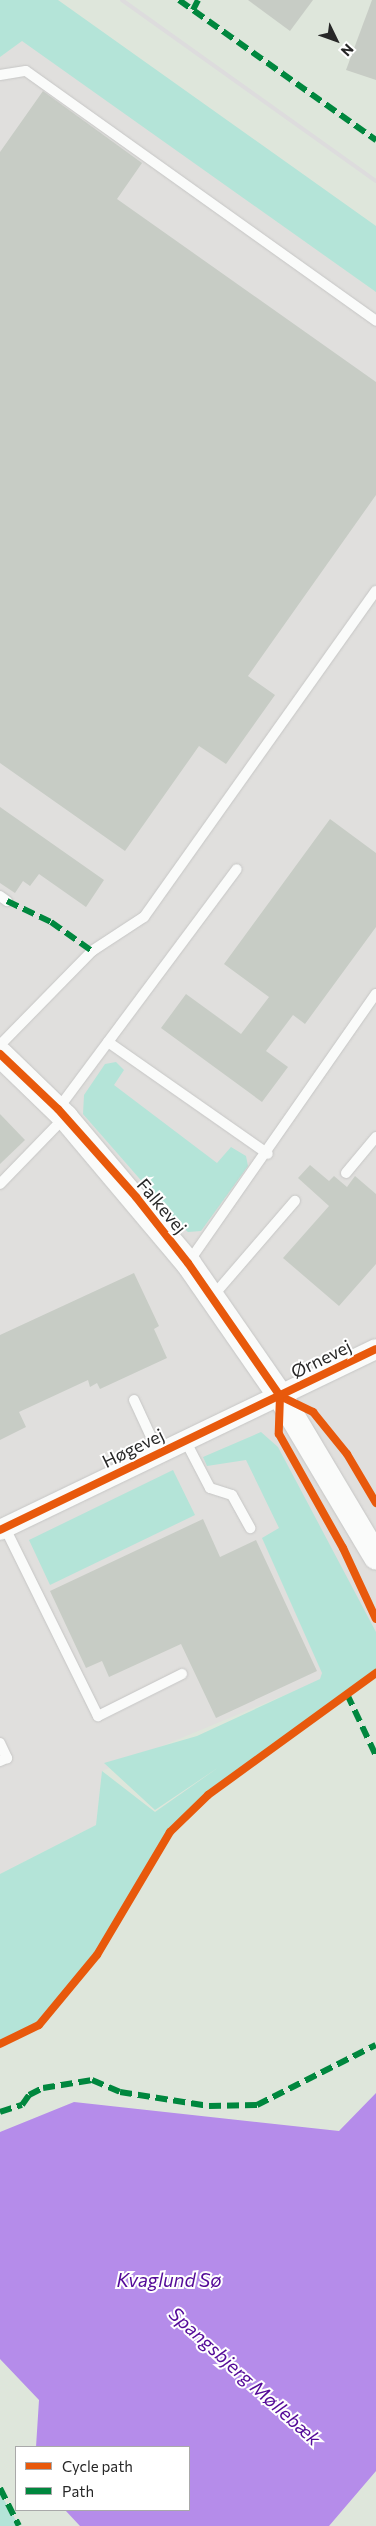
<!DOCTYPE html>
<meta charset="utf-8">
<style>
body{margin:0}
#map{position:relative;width:376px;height:2526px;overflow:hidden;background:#dee6db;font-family:Commissioner,sans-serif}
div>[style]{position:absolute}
.industrial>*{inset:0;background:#e0dfdd}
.green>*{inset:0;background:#b4e4d8}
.water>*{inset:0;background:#b58cea}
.building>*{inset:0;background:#c7ccc5}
.roads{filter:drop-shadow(0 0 1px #c6c6c5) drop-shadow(0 0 1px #c6c6c5)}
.service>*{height:10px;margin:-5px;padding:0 5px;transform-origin:5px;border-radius:5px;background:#fafbfa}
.minor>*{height:20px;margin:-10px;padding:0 10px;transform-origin:10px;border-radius:10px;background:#fafbfa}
.tertiary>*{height:25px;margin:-12.5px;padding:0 12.5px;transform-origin:12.5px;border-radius:12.5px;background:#fafbfa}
.rail>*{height:4px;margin:-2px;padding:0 2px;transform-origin:2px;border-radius:2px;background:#dddcdd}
.quiet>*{height:6px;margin-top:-3px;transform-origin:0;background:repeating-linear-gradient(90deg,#00873e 0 12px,transparent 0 18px)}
.cycleway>*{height:8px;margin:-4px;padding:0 4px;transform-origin:4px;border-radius:4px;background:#e8590c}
span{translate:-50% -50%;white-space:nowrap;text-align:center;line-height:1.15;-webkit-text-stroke:4px #fff;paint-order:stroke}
.street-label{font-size:18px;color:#272727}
.water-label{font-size:19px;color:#540a98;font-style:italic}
.legend{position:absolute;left:15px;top:2446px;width:175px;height:65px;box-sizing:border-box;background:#fff;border:1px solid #a9a9a9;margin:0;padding:6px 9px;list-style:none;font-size:15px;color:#272727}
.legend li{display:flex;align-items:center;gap:10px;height:25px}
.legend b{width:25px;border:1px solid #a9a9a9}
.north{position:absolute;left:311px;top:15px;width:50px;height:50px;-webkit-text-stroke:4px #fff;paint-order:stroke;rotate:132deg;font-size:14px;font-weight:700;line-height:20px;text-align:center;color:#272727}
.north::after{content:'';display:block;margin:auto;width:18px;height:22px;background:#272727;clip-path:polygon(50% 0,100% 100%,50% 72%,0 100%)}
</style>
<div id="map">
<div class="industrial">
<div style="clip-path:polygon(22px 40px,376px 292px,376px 1657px,102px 1771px,96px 1825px,0 1874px,0 57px)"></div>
</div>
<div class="green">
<div style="clip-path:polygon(0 0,58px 0,376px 226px,376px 292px,22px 41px,0 57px)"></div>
<div style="clip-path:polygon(116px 1062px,124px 1070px,114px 1085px,217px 1163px,231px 1147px,246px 1156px,248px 1166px,201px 1231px,188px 1232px,180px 1225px,83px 1114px,84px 1095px,105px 1064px)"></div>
<div style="clip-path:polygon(261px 1432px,278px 1447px,376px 1632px,376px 1672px,205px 1794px,170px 1832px,97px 1955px,39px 2025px,0 2044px,0 1874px,96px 1825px,102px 1771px,155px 1812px,219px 1767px,155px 1810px,104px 1763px,197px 1736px,320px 1679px,322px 1673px,262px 1538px,279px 1528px,246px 1460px,207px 1466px,203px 1457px)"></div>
<div style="clip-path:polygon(173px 1470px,195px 1515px,50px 1585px,29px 1540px)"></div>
<div style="clip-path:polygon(0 2488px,3px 2498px,19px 2526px,0 2526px)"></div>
</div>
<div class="water">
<div style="clip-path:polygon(376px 2093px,376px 2471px,329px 2526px,80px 2526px,65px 2510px,189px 2510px,189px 2447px,36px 2447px,39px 2400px,0 2359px,0 2132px,74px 2102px,339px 2131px)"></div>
</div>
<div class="building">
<div style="clip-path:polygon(248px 0,313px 0,290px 31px)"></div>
<div style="clip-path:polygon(372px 0,376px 0,376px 80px,346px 70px)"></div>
<div style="clip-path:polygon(43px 91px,142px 163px,117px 199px,376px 382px,376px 495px,248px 676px,275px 695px,226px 764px,199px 746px,125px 851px,0 763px,0 152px)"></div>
<div style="clip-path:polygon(0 807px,104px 880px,86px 907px,39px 874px,30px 886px,23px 881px,15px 893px,0 883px)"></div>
<div style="clip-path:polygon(330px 819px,376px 853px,376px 927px,305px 1024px,293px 1015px,266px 1051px,288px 1067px,262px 1102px,161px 1028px,186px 994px,241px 1034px,269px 997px,224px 964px)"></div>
<div style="clip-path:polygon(0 1114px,25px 1140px,0 1164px)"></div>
<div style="clip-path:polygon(310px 1165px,329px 1181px,334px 1176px,347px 1187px,355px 1176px,376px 1194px,376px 1264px,339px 1306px,283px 1258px,329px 1206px,298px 1178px)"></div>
<div style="clip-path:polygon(134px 1273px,159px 1326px,154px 1329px,167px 1358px,100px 1389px,97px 1383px,90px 1387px,88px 1380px,19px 1412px,26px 1427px,0 1440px,0 1335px)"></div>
<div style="clip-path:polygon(203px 1519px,220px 1557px,256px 1540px,317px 1671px,216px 1718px,181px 1644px,109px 1677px,102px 1661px,86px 1668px,50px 1591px)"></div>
</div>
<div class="roads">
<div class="service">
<div style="left:0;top:75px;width:26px;rotate:-9deg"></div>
<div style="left:26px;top:71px;width:430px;rotate:35.5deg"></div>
<div style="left:0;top:896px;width:9px;rotate:36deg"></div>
<div style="left:108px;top:1042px;width:195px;rotate:35deg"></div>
<div style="left:0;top:1045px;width:132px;rotate:-45.6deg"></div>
<div style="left:92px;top:951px;width:62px;rotate:-33.2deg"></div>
<div style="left:144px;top:917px;width:400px;rotate:-54.6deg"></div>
<div style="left:58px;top:1109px;width:299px;rotate:-53.3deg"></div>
<div style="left:346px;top:1173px;width:47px;rotate:-50.2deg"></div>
<div style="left:0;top:1184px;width:93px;rotate:-45.9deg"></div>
<div style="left:188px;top:1263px;width:328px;rotate:-55.1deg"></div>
<div style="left:212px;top:1297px;width:127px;rotate:-49.2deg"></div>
<div style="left:134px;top:1400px;width:57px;rotate:65.2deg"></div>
<div style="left:185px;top:1440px;width:54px;rotate:62.5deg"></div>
<div style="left:210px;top:1488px;width:23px;rotate:18deg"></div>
<div style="left:232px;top:1495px;width:38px;rotate:61deg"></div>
<div style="left:5px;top:1528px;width:210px;rotate:63.7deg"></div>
<div style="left:98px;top:1716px;width:94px;rotate:-26.6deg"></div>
<div style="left:0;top:1743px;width:17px;rotate:65deg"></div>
<div style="left:7px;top:1758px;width:8px;rotate:157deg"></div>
</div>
<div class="minor">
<div style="left:0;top:1530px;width:417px;rotate:-25.7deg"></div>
</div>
<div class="tertiary">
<div style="left:0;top:1054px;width:91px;rotate:44.1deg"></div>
<div style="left:65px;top:1117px;width:191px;rotate:49.9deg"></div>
<div style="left:188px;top:1263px;width:162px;rotate:55.3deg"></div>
<div style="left:280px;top:1396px;width:187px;rotate:59.2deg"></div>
</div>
</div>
<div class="rail">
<div style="left:122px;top:0;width:312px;rotate:35.5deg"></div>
</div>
<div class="quiet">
<div style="left:179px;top:0;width:242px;rotate:35.4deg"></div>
<div style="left:193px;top:10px;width:11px;rotate:-63deg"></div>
<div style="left:7px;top:901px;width:49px;rotate:25.5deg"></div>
<div style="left:51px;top:922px;width:50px;rotate:35.3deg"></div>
<div style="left:347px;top:1694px;width:68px;rotate:64.9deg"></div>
<div style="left:0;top:2112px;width:23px;rotate:-18deg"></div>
<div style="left:22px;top:2105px;width:12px;rotate:-55deg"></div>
<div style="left:29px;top:2095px;width:16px;rotate:-27deg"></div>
<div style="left:43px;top:2088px;width:50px;rotate:-9.3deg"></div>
<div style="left:92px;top:2080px;width:30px;rotate:23deg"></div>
<div style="left:120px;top:2092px;width:90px;rotate:8.9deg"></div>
<div style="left:209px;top:2106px;width:48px;rotate:-1.2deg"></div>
<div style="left:257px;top:2105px;width:133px;rotate:-26.8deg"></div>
<div style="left:0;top:2488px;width:42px;rotate:63.4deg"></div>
</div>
<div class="cycleway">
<div style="left:0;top:1054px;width:80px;rotate:43.5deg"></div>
<div style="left:58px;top:1109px;width:118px;rotate:48.4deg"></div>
<div style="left:136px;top:1197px;width:84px;rotate:51.8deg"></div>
<div style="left:188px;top:1263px;width:162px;rotate:55.3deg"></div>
<div style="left:280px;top:1396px;width:37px;rotate:26deg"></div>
<div style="left:313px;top:1412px;width:54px;rotate:51deg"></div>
<div style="left:347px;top:1454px;width:57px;rotate:59.4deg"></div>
<div style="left:280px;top:1396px;width:38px;rotate:92deg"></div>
<div style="left:279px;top:1434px;width:131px;rotate:60.7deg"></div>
<div style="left:343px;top:1548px;width:78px;rotate:65.1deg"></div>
<div style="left:0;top:1530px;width:417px;rotate:-25.7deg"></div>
<div style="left:0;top:2044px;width:43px;rotate:-26deg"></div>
<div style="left:39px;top:2025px;width:91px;rotate:-50.4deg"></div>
<div style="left:97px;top:1955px;width:143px;rotate:-59.3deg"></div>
<div style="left:170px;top:1832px;width:53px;rotate:-44.2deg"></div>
<div style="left:208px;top:1795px;width:208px;rotate:-36deg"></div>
</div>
<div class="street-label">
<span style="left:162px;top:1206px;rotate:50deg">Falkevej</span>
<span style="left:321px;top:1359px;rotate:-26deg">Ørnevej</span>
<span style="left:133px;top:1448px;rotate:-26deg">Høgevej</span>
</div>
<div class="water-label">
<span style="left:169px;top:2280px">Kvaglund Sø</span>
<span style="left:245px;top:2376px;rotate:42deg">Spangsbjerg Møllebæk</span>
</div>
<ul class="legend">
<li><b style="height:6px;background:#e8590c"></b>Cycle path</li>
<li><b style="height:6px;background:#00873e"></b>Path</li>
</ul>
<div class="north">N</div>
</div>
